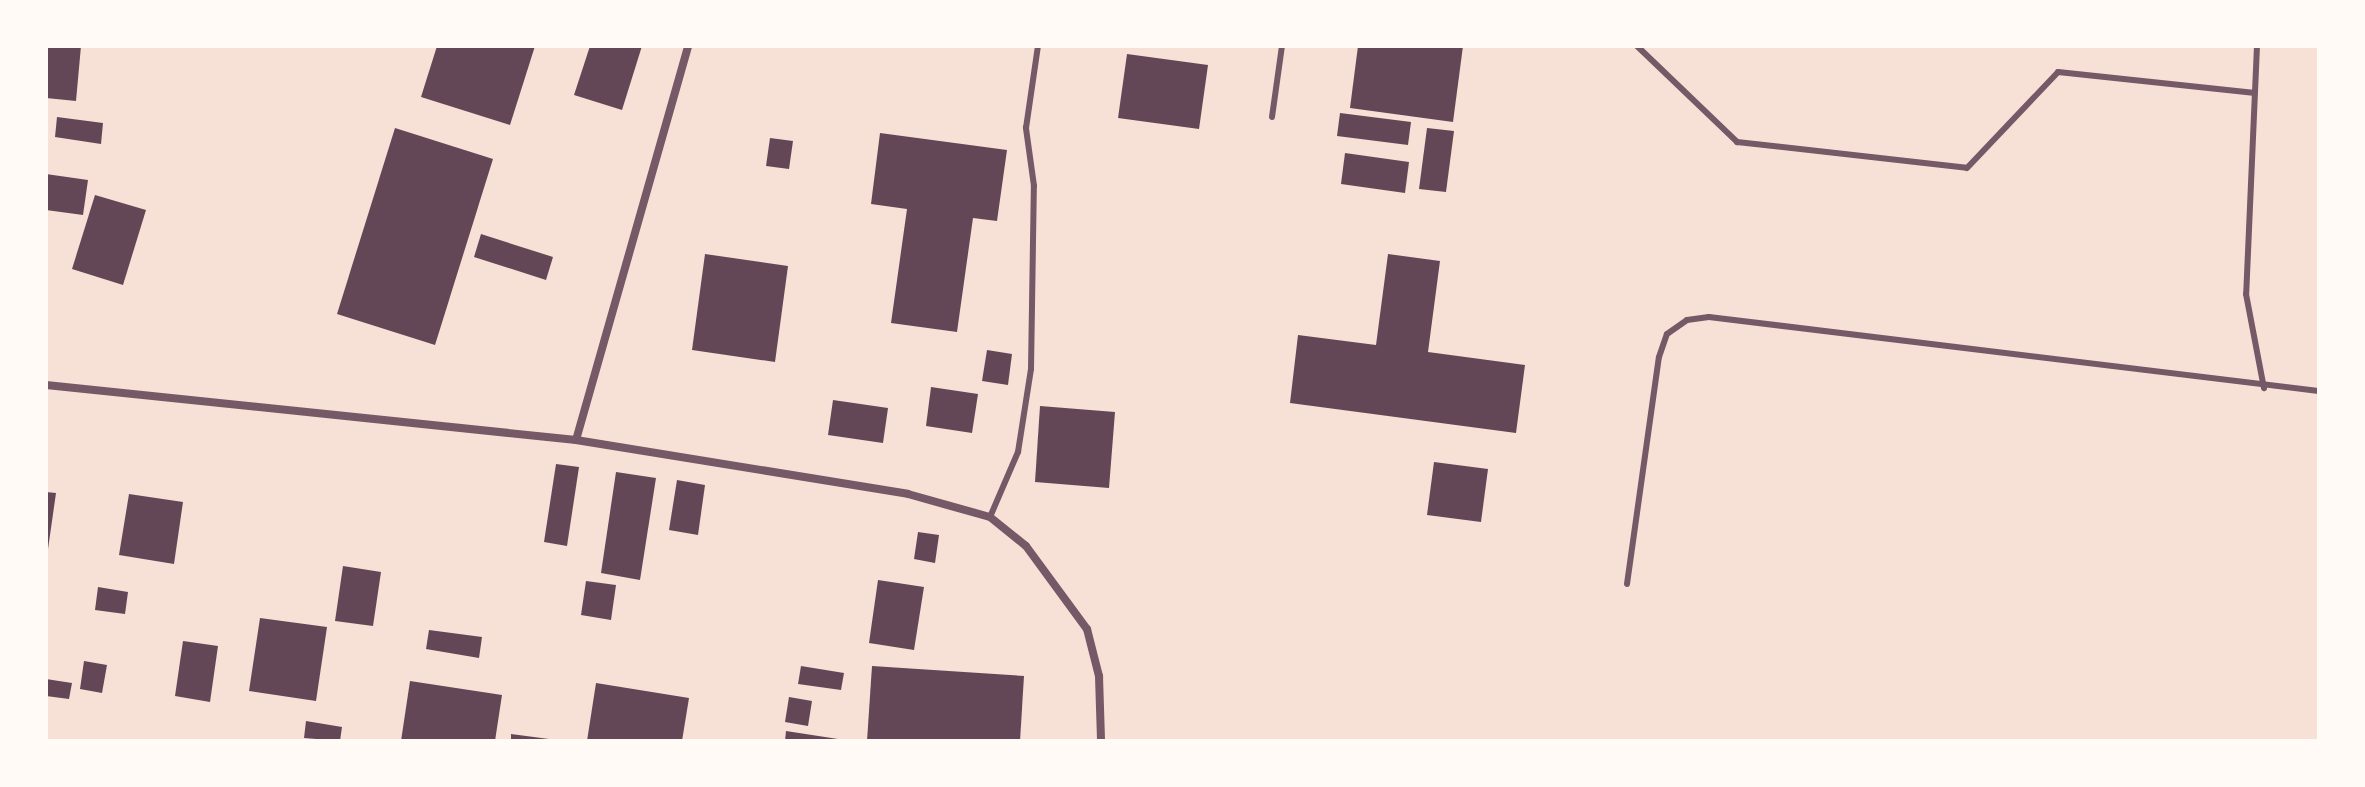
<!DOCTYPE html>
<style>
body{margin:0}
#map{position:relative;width:2365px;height:787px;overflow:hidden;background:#f7e1d7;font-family:Barlow,sans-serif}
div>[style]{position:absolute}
.building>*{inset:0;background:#644757}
.service>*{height:6px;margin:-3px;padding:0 3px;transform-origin:3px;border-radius:3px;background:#755966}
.minor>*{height:8px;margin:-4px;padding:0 4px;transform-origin:4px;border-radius:4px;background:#755966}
span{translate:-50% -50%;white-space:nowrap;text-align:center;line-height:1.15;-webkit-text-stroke:7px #fffaf5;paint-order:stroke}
.frame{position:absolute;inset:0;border:48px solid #fffaf5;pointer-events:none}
</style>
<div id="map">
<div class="building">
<div style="clip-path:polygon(46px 46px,81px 46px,76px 101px,46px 98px)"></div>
<div style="clip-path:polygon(437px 46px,535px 46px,510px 125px,421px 97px)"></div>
<div style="clip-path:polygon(590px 46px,642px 46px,622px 110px,574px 95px)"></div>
<div style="clip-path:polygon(1358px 46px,1463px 46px,1453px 122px,1350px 108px)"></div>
<div style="clip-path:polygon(1127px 54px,1208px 65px,1199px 129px,1118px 118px)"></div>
<div style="clip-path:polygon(1340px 113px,1411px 122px,1408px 145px,1337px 136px)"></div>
<div style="clip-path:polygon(57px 117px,103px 123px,101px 144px,55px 137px)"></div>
<div style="clip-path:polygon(395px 128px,493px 159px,435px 345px,337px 314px)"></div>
<div style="clip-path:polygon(1427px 128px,1454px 131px,1446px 192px,1419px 189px)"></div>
<div style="clip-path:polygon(880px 133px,1007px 150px,997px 221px,973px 218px,957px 332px,891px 323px,907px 209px,871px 204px)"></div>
<div style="clip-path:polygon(770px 138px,793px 141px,789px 169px,766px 166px)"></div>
<div style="clip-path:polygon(1345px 153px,1409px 162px,1405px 193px,1341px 184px)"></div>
<div style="clip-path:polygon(46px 174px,88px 180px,83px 215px,46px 210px)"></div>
<div style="clip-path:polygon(95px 195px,146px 210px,123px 285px,72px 269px)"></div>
<div style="clip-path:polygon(481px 234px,553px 257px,546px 280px,474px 257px)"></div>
<div style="clip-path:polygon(705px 254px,788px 266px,775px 362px,692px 350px)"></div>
<div style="clip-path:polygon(1388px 254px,1440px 261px,1428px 352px,1525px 365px,1516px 433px,1290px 403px,1298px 335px,1376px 345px)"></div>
<div style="clip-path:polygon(987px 350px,1012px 354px,1008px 385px,982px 381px)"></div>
<div style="clip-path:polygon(931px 387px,978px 394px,972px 433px,926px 426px)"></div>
<div style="clip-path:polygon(833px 400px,888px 408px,883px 443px,828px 435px)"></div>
<div style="clip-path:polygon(1040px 406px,1115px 412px,1109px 488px,1035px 482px)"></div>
<div style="clip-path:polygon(1434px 462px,1488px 469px,1481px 522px,1427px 515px)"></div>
<div style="clip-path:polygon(556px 464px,579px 467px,567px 546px,544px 542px)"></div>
<div style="clip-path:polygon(616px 472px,656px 478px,640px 580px,601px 573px)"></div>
<div style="clip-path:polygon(677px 480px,705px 485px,698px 535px,669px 530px)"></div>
<div style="clip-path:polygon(46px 492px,56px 493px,48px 549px,46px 549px)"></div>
<div style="clip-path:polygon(129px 494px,183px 502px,174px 564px,119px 555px)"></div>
<div style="clip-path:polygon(918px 532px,939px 535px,935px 563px,914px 559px)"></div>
<div style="clip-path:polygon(343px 566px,381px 572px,373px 626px,335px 621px)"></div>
<div style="clip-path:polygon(878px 580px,924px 587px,914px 650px,869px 643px)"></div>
<div style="clip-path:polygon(586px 581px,616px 585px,611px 620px,581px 615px)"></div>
<div style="clip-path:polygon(98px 587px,128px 592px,125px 614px,95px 610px)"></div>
<div style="clip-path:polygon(260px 618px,327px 627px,316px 701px,249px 691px)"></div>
<div style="clip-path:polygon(429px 630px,482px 637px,479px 658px,426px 649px)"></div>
<div style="clip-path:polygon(183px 641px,218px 646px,210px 702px,175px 696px)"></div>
<div style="clip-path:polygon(84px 661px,107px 665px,102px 693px,80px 689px)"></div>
<div style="clip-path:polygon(801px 666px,844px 673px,841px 690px,798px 684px)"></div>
<div style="clip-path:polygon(872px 666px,1024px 676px,1020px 741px,867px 741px)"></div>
<div style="clip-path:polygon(46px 679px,72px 683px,69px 699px,46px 696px)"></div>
<div style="clip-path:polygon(410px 681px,502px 695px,495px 741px,401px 741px)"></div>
<div style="clip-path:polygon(596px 683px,689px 698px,682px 741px,587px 741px)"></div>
<div style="clip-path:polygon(789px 697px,812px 701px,808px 726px,785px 722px)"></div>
<div style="clip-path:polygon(306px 721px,342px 727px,340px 741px,304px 738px)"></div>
<div style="clip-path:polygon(786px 731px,838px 739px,838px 741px,785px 741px)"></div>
<div style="clip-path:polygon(511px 734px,549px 739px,549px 741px,511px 741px)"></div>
</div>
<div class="service">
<div style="left:1637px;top:46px;width:139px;rotate:43.8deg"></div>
<div style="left:1737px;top:142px;width:231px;rotate:6.4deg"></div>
<div style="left:1967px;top:168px;width:132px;rotate:-46.5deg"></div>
<div style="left:2058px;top:72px;width:196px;rotate:6.1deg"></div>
<div style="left:2257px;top:46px;width:248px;rotate:92.5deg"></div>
<div style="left:2246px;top:294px;width:96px;rotate:79.2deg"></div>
<div style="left:1272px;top:117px;width:72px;rotate:-82deg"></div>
<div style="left:990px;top:517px;width:71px;rotate:-66.7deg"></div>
<div style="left:1018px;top:452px;width:84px;rotate:-81.1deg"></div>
<div style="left:1031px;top:369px;width:183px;rotate:-89.1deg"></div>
<div style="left:1034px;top:186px;width:59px;rotate:-97.9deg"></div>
<div style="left:1026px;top:128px;width:83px;rotate:-81.7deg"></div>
<div style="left:1627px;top:584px;width:229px;rotate:-82deg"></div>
<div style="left:1659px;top:357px;width:24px;rotate:-71deg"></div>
<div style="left:1667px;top:334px;width:24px;rotate:-35deg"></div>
<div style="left:1687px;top:320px;width:22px;rotate:-8deg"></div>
<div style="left:1709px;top:317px;width:614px;rotate:6.92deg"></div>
</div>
<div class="minor">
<div style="left:46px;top:385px;width:533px;rotate:5.92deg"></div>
<div style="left:576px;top:440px;width:336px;rotate:9.2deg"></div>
<div style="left:908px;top:494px;width:85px;rotate:15.7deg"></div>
<div style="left:990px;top:517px;width:46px;rotate:38.9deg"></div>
<div style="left:1026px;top:546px;width:103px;rotate:53.7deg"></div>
<div style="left:1087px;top:629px;width:49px;rotate:75.7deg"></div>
<div style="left:1099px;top:676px;width:65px;rotate:88.2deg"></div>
<div style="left:576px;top:440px;width:410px;rotate:-74.1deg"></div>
</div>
<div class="frame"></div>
</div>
